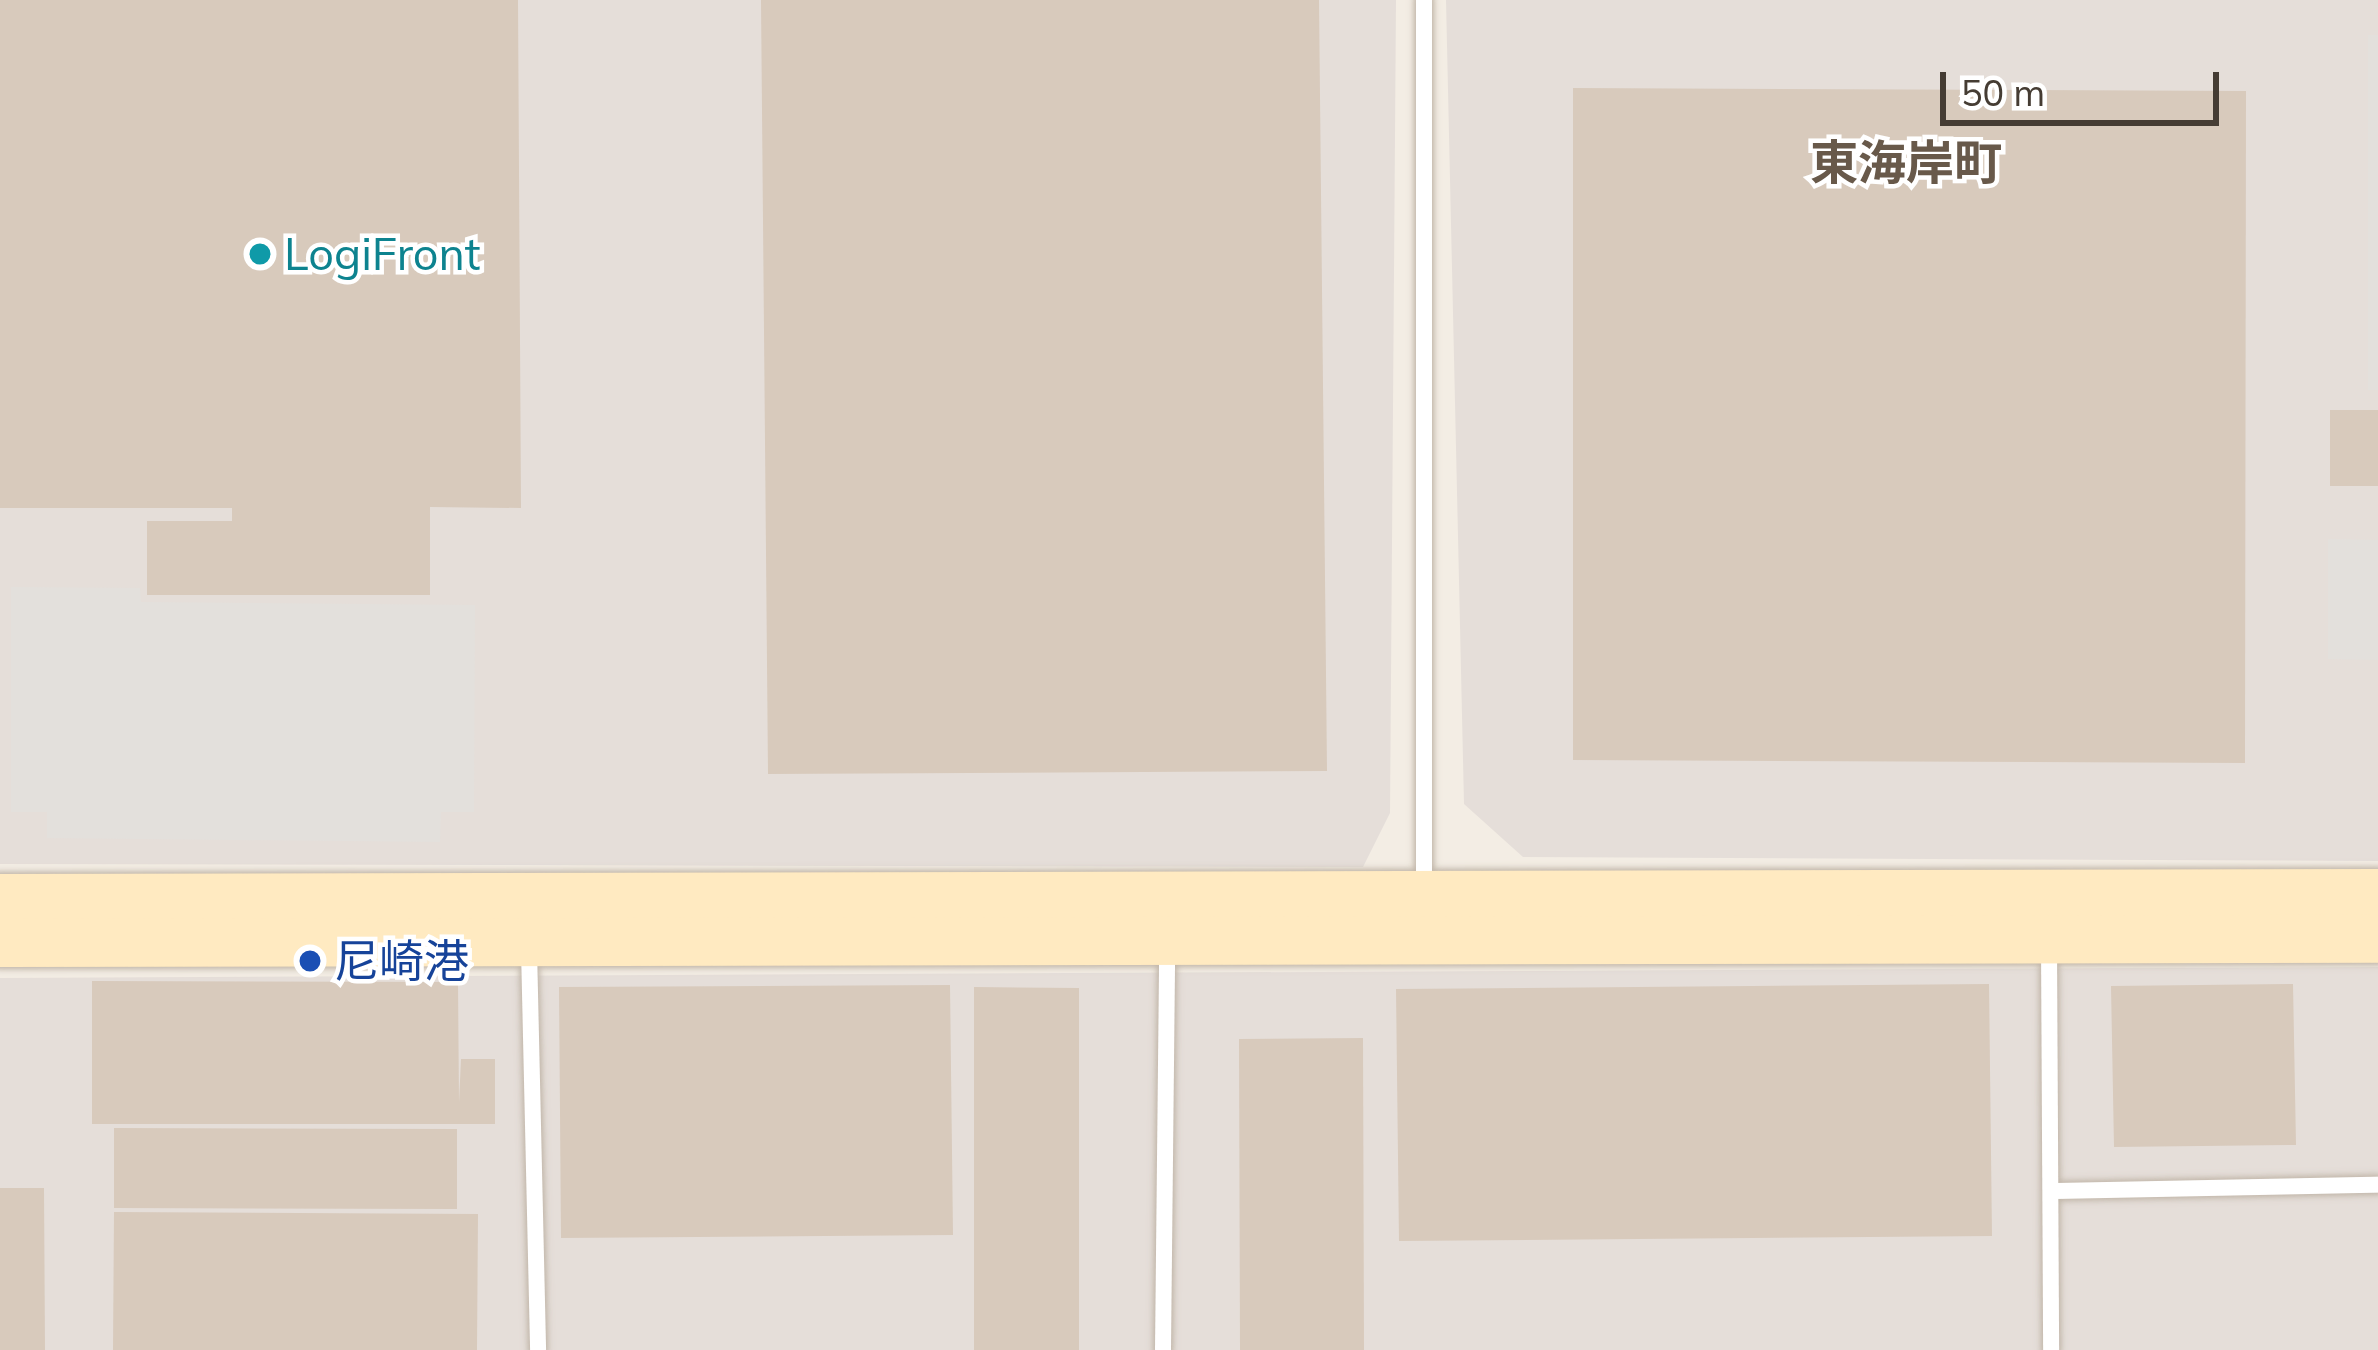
<!DOCTYPE html>
<meta charset="utf-8">
<style>
body{margin:0}
#map{position:relative;width:2378px;height:1350px;overflow:hidden;background:#f3ede4;font-family:Mulish,"Noto Sans JP",sans-serif}
div>[style]{position:absolute}
.industrial>*{inset:0;background:#e5ded9}
.parking>*{inset:0;background:#e3e0dc}
.building>*{inset:0;background:#d8cabc}
.roads{filter:drop-shadow(0 0 3px #c1b6a9) drop-shadow(0 0 3px #c1b6a9)}
.lane>*{height:16px;margin:-8px;padding:0 8px;transform-origin:8px;border-radius:8px;background:#fff}
.secondary>*{height:48px;margin:-24px;padding:0 24px;transform-origin:24px;border-radius:24px;background:#ffeac1}
.dots>*{width:33px;height:33px;translate:-50% -50%;box-sizing:border-box;border:6px solid #fff;border-radius:50%}
span{translate:-50% -50%;white-space:nowrap;text-align:center;line-height:1.15;-webkit-text-stroke:9px #fff;paint-order:stroke}
.culture-label{font-size:45px;color:#0d838f}
.left{translate:0 -50%;text-align:left}
.transit-label{font-size:45px;color:#164399}
.neighbourhood-label{font-size:48px;color:#68594a;font-weight:700}
.scale{position:absolute;left:1940px;top:72px;width:279px;height:54px;box-sizing:border-box;border:6px solid #453c33;border-top:0;padding-left:15px;font-size:36px;line-height:42px;white-space:nowrap;color:#453c33;-webkit-text-stroke:9px #fff;paint-order:stroke}
</style>
<div id="map">
<div class="industrial">
<div style="clip-path:polygon(0 0,1396px 0,1390px 813px,1363px 867px,0 864px)"></div>
<div style="clip-path:polygon(1446px 0,2378px 0,2378px 861px,1523px 857px,1464px 804px)"></div>
<div style="clip-path:polygon(2378px 967px,2378px 1350px,0 1350px,0 978px)"></div>
</div>
<div class="parking">
<div style="clip-path:polygon(2368px 35px,2378px 35px,2378px 390px,2368px 390px)"></div>
<div style="clip-path:polygon(2328px 539px,2378px 540px,2378px 660px,2328px 659px)"></div>
<div style="clip-path:polygon(11px 587px,140px 588px,141px 602px,475px 605px,474px 812px,441px 812px,440px 842px,47px 838px,47px 812px,11px 812px)"></div>
</div>
<div class="building">
<div style="clip-path:polygon(0 0,518px 0,521px 508px,430px 507px,430px 595px,147px 595px,147px 521px,232px 521px,232px 508px,0 508px)"></div>
<div style="clip-path:polygon(761px 0,1319px 0,1327px 771px,768px 774px)"></div>
<div style="clip-path:polygon(1573px 88px,2246px 91px,2245px 763px,1573px 760px)"></div>
<div style="clip-path:polygon(2330px 410px,2378px 410px,2378px 486px,2330px 486px)"></div>
<div style="clip-path:polygon(92px 981px,458px 982px,459px 1103px,461px 1059px,495px 1059px,495px 1124px,92px 1124px)"></div>
<div style="clip-path:polygon(1989px 984px,1992px 1236px,1399px 1241px,1396px 989px)"></div>
<div style="clip-path:polygon(2293px 984px,2296px 1145px,2114px 1147px,2111px 986px)"></div>
<div style="clip-path:polygon(950px 985px,953px 1235px,561px 1238px,559px 987px)"></div>
<div style="clip-path:polygon(974px 987px,1079px 988px,1079px 1350px,974px 1350px)"></div>
<div style="clip-path:polygon(1363px 1038px,1364px 1350px,1240px 1350px,1239px 1039px)"></div>
<div style="clip-path:polygon(114px 1128px,457px 1129px,457px 1209px,114px 1208px)"></div>
<div style="clip-path:polygon(0 1188px,44px 1188px,45px 1350px,0 1350px)"></div>
<div style="clip-path:polygon(114px 1212px,478px 1214px,477px 1350px,113px 1350px)"></div>
</div>
<div class="roads">
<div class="lane">
<div style="left:1424px;top:889px;width:889px;rotate:-90deg"></div>
<div style="left:2049px;top:944px;width:406px;rotate:89.7deg"></div>
<div style="left:529px;top:949px;width:401px;rotate:88.7deg"></div>
<div style="left:2051px;top:1191px;width:327px;rotate:-1.1deg"></div>
<div style="left:1163px;top:1350px;width:408px;rotate:-89.4deg"></div>
</div>
<div class="secondary">
<div style="left:0;top:898px;width:2378px;rotate:-0.12deg"></div>
<div style="left:0;top:943px;width:2378px;rotate:-0.1deg"></div>
</div>
</div>
<div class="dots">
<div style="left:260px;top:254px;background:#0f9aa8"></div>
<div style="left:310px;top:961px;background:#1a4fb4"></div>
</div>
<div class="culture-label">
<span class="left" style="left:284px;top:254px">LogiFront</span>
</div>
<div class="transit-label">
<span class="left" style="left:334px;top:961px">尼崎港</span>
</div>
<div class="neighbourhood-label">
<span style="left:1906px;top:163px">東海岸町</span>
</div>
<div class="scale">50 m</div>
</div>
